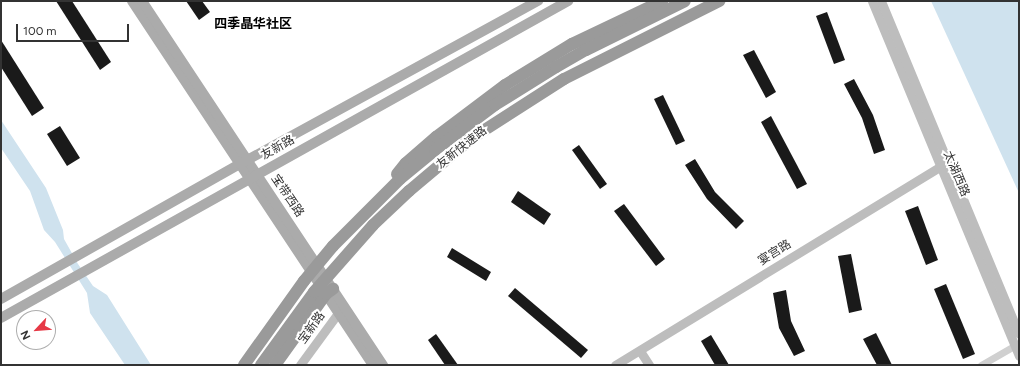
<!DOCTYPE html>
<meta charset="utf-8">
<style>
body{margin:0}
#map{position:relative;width:1020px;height:366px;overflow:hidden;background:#fff;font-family:Figtree,"Noto Sans SC",sans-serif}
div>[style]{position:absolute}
.water>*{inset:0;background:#cfe2ee}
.building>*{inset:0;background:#1a1a1a}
.street>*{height:7px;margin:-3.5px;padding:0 3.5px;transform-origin:3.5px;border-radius:3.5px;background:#d0d0d0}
.secondary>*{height:9px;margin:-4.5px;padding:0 4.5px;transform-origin:4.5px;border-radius:4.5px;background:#bdbdbd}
.primary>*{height:10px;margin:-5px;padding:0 5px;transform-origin:5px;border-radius:5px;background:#ababab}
.highway>*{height:12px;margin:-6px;padding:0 6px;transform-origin:6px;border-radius:6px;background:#9a9a9a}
.highway-bridge>*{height:12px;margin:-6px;padding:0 6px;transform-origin:6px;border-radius:6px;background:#9a9a9a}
span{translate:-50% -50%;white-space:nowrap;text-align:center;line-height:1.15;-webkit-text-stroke:4px #fff;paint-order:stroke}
.street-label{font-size:12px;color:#333}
.neighbourhood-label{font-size:13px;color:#000;font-weight:700}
.frame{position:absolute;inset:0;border:2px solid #333;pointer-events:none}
.north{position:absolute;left:16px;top:310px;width:40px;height:40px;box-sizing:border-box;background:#fff;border:1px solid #adadad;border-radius:50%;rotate:244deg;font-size:11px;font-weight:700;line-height:16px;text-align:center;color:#333}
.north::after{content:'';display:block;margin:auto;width:14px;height:18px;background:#e63946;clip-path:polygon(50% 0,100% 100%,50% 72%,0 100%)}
.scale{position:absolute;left:16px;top:24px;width:113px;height:18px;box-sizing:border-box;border:2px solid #333;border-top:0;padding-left:5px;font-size:12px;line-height:14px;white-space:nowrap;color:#333;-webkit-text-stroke:3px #fff;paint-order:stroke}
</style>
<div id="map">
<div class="water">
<div style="clip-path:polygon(931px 1px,1019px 1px,1019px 193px)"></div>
<div style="clip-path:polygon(1px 120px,46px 188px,63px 230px,64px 239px,78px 264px,93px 286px,107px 295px,151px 365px,125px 365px,90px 313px,87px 293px,55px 242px,44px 230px,30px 191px,1px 148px)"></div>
</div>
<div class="building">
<div style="clip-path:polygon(56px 1px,72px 1px,111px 62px,100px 70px)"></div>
<div style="clip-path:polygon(186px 1px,202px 1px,210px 12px,199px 20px)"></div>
<div style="clip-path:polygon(827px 12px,845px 60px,834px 64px,816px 16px)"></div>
<div style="clip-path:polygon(1px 40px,44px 108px,32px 116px,1px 67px)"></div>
<div style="clip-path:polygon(754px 50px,776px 92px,766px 98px,743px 55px)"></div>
<div style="clip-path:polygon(854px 79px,873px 115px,885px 150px,874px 154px,862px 118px,844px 84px)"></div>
<div style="clip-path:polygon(663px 95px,685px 141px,676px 145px,654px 99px)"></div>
<div style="clip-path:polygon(771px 116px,807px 184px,797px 189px,761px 122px)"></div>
<div style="clip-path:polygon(60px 126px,80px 158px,67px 166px,47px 134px)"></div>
<div style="clip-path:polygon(579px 145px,607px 184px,600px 189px,572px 150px)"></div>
<div style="clip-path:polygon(695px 159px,715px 192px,744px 221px,736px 229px,707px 199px,685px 165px)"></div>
<div style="clip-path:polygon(518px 191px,551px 214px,544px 225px,511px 202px)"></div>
<div style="clip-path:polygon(624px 204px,665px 259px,656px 266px,614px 211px)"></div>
<div style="clip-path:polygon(918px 206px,938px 260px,926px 265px,905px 211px)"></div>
<div style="clip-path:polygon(452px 248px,491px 272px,486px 281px,447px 257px)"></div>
<div style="clip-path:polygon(851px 254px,862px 310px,849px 313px,838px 256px)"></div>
<div style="clip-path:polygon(946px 284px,975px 354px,963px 359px,934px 289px)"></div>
<div style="clip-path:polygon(515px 288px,588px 350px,581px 358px,508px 296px)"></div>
<div style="clip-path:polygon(786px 290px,791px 321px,805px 351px,794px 356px,779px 328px,773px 293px)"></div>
<div style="clip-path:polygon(876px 333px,892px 365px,877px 365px,863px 339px)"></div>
<div style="clip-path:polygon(436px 334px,458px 365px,445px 365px,428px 340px)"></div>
<div style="clip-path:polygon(711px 335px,729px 365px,715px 365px,701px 341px)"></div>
</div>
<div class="street">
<div style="left:981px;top:365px;width:44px;rotate:-30.1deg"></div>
</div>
<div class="secondary">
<div style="left:872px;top:1px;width:384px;rotate:67.5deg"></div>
<div style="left:881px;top:1px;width:360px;rotate:67.5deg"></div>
<div style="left:640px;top:351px;width:17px;rotate:57deg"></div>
<div style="left:300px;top:365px;width:64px;rotate:-53.8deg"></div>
<div style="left:338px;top:313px;width:6px;rotate:-39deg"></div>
<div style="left:615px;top:365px;width:389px;rotate:-31.4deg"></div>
</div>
<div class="primary">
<div style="left:132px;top:1px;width:437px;rotate:56.5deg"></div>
<div style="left:142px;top:1px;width:437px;rotate:56.5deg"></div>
<div style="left:1px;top:299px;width:274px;rotate:-29.5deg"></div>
<div style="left:240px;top:164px;width:340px;rotate:-28.7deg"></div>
<div style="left:1px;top:318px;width:650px;rotate:-29.21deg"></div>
</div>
<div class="highway">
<div style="left:275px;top:365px;width:87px;rotate:-54.3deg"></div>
<div style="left:326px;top:294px;width:9px;rotate:-36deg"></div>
</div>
<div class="highway-bridge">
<div style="left:397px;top:174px;width:14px;rotate:-51deg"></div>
<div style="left:406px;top:163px;width:40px;rotate:-41deg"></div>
<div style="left:436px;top:137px;width:86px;rotate:-37deg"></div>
<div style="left:505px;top:85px;width:79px;rotate:-31.5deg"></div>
<div style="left:572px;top:44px;width:100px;rotate:-25.5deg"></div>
<div style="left:244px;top:365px;width:103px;rotate:-54.5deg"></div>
<div style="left:304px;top:281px;width:45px;rotate:-50.4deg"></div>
<div style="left:333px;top:246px;width:95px;rotate:-45deg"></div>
<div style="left:400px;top:179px;width:45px;rotate:-39.6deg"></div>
<div style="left:435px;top:150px;width:75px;rotate:-36.9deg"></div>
<div style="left:495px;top:105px;width:72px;rotate:-31.9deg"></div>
<div style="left:556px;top:67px;width:34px;rotate:-30deg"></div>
<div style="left:586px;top:50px;width:110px;rotate:-26.3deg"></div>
<div style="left:261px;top:365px;width:90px;rotate:-54deg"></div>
<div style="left:314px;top:292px;width:89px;rotate:-48.6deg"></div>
<div style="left:373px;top:225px;width:50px;rotate:-43.4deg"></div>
<div style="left:409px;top:191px;width:82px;rotate:-40.1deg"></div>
<div style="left:472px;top:138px;width:109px;rotate:-32.7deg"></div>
<div style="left:564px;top:79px;width:174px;rotate:-26.7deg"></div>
</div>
<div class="street-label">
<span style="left:278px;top:148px;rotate:-29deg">友新路</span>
<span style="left:462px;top:148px;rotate:-38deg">友新快速路</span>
<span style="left:956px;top:174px;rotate:67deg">太湖西路</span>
<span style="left:287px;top:196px;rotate:56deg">宝带西路</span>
<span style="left:775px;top:253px;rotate:-32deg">宴宫路</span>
<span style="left:312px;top:328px;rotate:-54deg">宝新路</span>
</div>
<div class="neighbourhood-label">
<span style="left:253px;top:24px">四季晶华社区</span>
</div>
<div class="frame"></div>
<div class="north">N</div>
<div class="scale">100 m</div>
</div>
